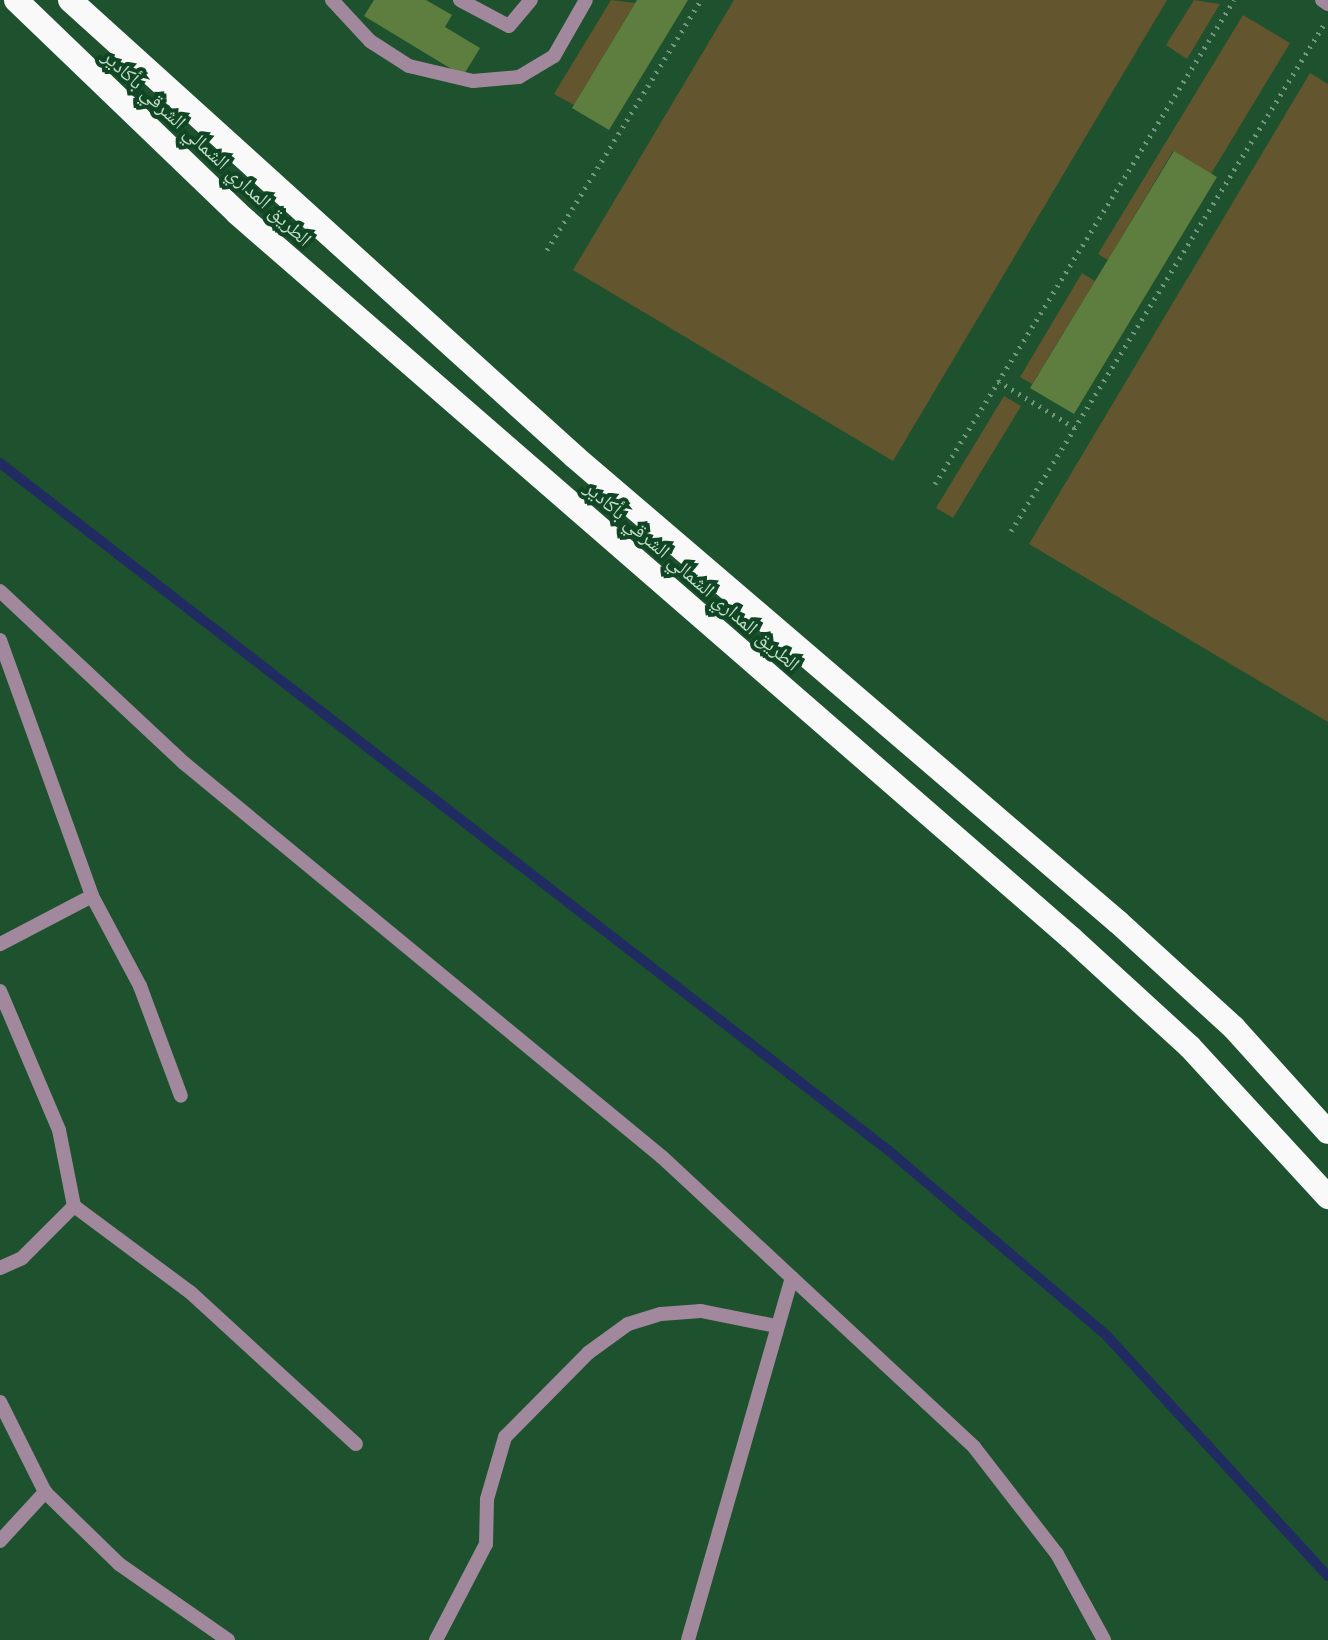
<!DOCTYPE html>
<meta charset="utf-8">
<style>
body{margin:0}
#map{position:relative;width:1328px;height:1640px;overflow:hidden;background:#1e512e;font-family:"Libre Baskerville","Noto Naskh Arabic",serif}
div>[style]{position:absolute}
.green>*{inset:0;background:#63552d}
.stream>*{height:10px;margin:-5px;padding:0 5px;transform-origin:5px;border-radius:5px;background:#202b62}
.building>*{inset:0;background:#5e7e3f}
.path>*{height:5px;margin-top:-2.5px;transform-origin:0;background:repeating-linear-gradient(90deg,#71977c 0 2px,transparent 0 8px)}
.minor>*{height:14px;margin:-7px;padding:0 7px;transform-origin:7px;border-radius:7px;background:#a1889d}
.highway>*{height:24px;margin:-12px;padding:0 12px;transform-origin:12px;border-radius:12px;background:#f9f9f9}
span{translate:-50% -50%;white-space:nowrap;text-align:center;line-height:1.15;-webkit-text-stroke:8px #114624;paint-order:stroke}
.street-label{font-size:20px;color:#c0dbc6}
</style>
<div id="map">
<div class="green">
<div style="clip-path:polygon(611px 0,635px 3px,574px 105px,554px 94px)"></div>
<div style="clip-path:polygon(734px 0,1167px 0,893px 461px,573px 270px)"></div>
<div style="clip-path:polygon(1194px 0,1220px 4px,1187px 59px,1166px 45px)"></div>
<div style="clip-path:polygon(1243px 15px,1290px 43px,1211px 174px,1173px 151px,1108px 260px,1098px 254px)"></div>
<div style="clip-path:polygon(1310px 73px,1328px 84px,1328px 722px,1029px 544px)"></div>
<div style="clip-path:polygon(1082px 273px,1095px 281px,1032px 384px,1020px 377px)"></div>
<div style="clip-path:polygon(1004px 396px,1021px 406px,953px 518px,936px 508px)"></div>
</div>
<div class="stream">
<div style="left:0;top:463px;width:1123px;rotate:37.73deg"></div>
<div style="left:888px;top:1150px;width:287px;rotate:40.3deg"></div>
<div style="left:1107px;top:1336px;width:326px;rotate:47.4deg"></div>
</div>
<div class="building">
<div style="clip-path:polygon(374px 0,426px 0,452px 15px,445px 27px,480px 48px,463px 76px,364px 16px)"></div>
<div style="clip-path:polygon(637px 0,688px 0,609px 130px,572px 108px)"></div>
<div style="clip-path:polygon(1174px 151px,1217px 177px,1074px 414px,1030px 388px)"></div>
</div>
<div class="path">
<div style="left:547px;top:250px;width:294px;rotate:-58.4deg"></div>
<div style="left:998px;top:381px;width:90px;rotate:31.4deg"></div>
<div style="left:935px;top:484px;width:569px;rotate:-58.29deg"></div>
<div style="left:1011px;top:531px;width:594px;rotate:-58.29deg"></div>
</div>
<div class="minor">
<div style="left:332px;top:0;width:56px;rotate:47.2deg"></div>
<div style="left:370px;top:41px;width:46px;rotate:32.7deg"></div>
<div style="left:409px;top:66px;width:66px;rotate:13.2deg"></div>
<div style="left:473px;top:81px;width:46px;rotate:-5deg"></div>
<div style="left:519px;top:77px;width:41px;rotate:-31deg"></div>
<div style="left:554px;top:56px;width:64px;rotate:-60.3deg"></div>
<div style="left:460px;top:0;width:55px;rotate:28deg"></div>
<div style="left:509px;top:26px;width:34px;rotate:-50deg"></div>
<div style="left:1322px;top:0;width:7px;rotate:34deg"></div>
<div style="left:0;top:591px;width:252px;rotate:43.1deg"></div>
<div style="left:184px;top:763px;width:619px;rotate:39.5deg"></div>
<div style="left:662px;top:1157px;width:426px;rotate:42.9deg"></div>
<div style="left:974px;top:1447px;width:135px;rotate:52.2deg"></div>
<div style="left:1057px;top:1554px;width:98px;rotate:61.3deg"></div>
<div style="left:0;top:640px;width:272px;rotate:70.2deg"></div>
<div style="left:92px;top:896px;width:104px;rotate:152.4deg"></div>
<div style="left:92px;top:896px;width:102px;rotate:61.9deg"></div>
<div style="left:140px;top:986px;width:117px;rotate:69.6deg"></div>
<div style="left:0;top:991px;width:151px;rotate:67deg"></div>
<div style="left:59px;top:1130px;width:77px;rotate:78.8deg"></div>
<div style="left:0;top:1268px;width:24px;rotate:-24deg"></div>
<div style="left:22px;top:1258px;width:74px;rotate:-45deg"></div>
<div style="left:74px;top:1206px;width:144px;rotate:36.6deg"></div>
<div style="left:190px;top:1292px;width:225px;rotate:42.5deg"></div>
<div style="left:0;top:1402px;width:101px;rotate:63.4deg"></div>
<div style="left:45px;top:1492px;width:103px;rotate:44.2deg"></div>
<div style="left:119px;top:1564px;width:133px;rotate:34.9deg"></div>
<div style="left:0;top:1541px;width:67px;rotate:-47.4deg"></div>
<div style="left:436px;top:1640px;width:108px;rotate:-62.5deg"></div>
<div style="left:486px;top:1544px;width:45px;rotate:-88.7deg"></div>
<div style="left:487px;top:1499px;width:65px;rotate:-73.8deg"></div>
<div style="left:505px;top:1437px;width:118px;rotate:-45.3deg"></div>
<div style="left:588px;top:1353px;width:49px;rotate:-35.9deg"></div>
<div style="left:628px;top:1324px;width:34px;rotate:-17deg"></div>
<div style="left:661px;top:1314px;width:40px;rotate:-4.3deg"></div>
<div style="left:701px;top:1311px;width:76px;rotate:11.3deg"></div>
<div style="left:688px;top:1640px;width:377px;rotate:-74deg"></div>
</div>
<div class="highway">
<div style="left:16px;top:0;width:307px;rotate:43.9deg"></div>
<div style="left:237px;top:213px;width:1105px;rotate:41deg"></div>
<div style="left:1071px;top:938px;width:161px;rotate:42.5deg"></div>
<div style="left:1190px;top:1047px;width:204px;rotate:47.4deg"></div>
<div style="left:70px;top:0;width:681px;rotate:42.14deg"></div>
<div style="left:575px;top:457px;width:715px;rotate:40.58deg"></div>
<div style="left:1118px;top:922px;width:157px;rotate:42.4deg"></div>
<div style="left:1234px;top:1028px;width:140px;rotate:47.9deg"></div>
</div>
<div class="street-label">
<span style="left:207px;top:148px;rotate:43deg">الطريق المداري الشمالي الشرقي بأكادير</span>
<span style="left:692px;top:576px;rotate:41deg">الطريق المداري الشمالي الشرقي بأكادير</span>
</div>
</div>
